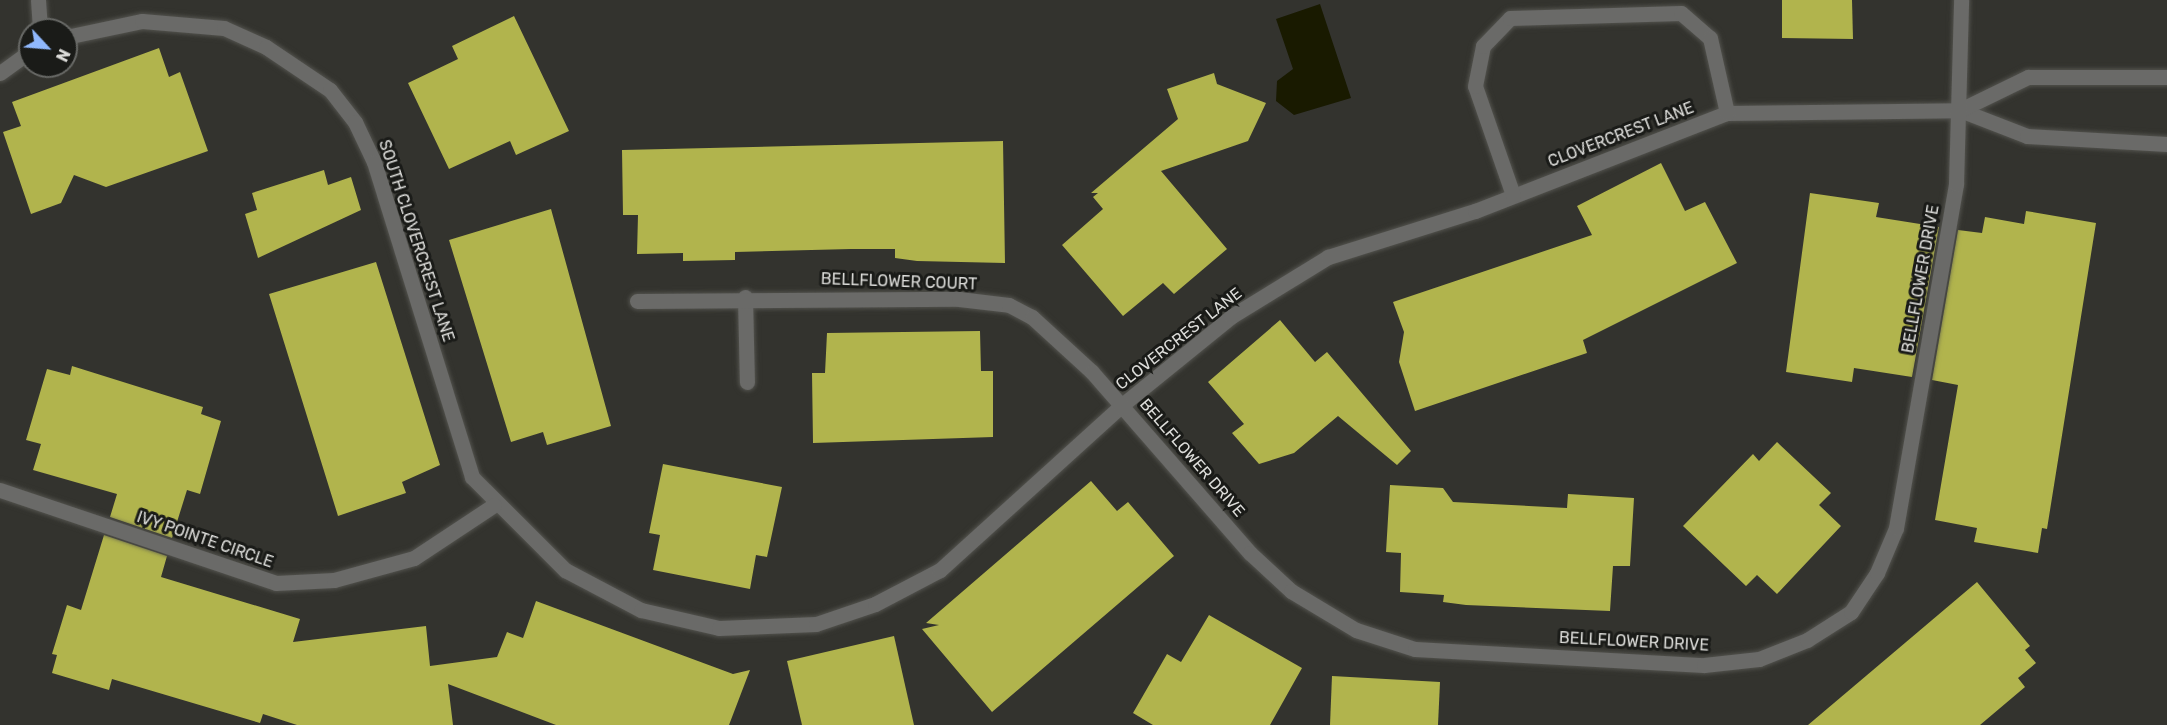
<!DOCTYPE html>
<style>
body{margin:0}
#map{position:relative;width:2167px;height:725px;overflow:hidden;background:#33332e;font-family:Rubik,sans-serif}
div>[style]{position:absolute}
.water>*{inset:0;background:#191a00}
.building>*{inset:0;background:#b1b44d}
.roads{filter:drop-shadow(0 0 2px #52524d) drop-shadow(0 0 2px #52524d)}
.minor>*{height:15px;margin:-7.5px;padding:0 7.5px;transform-origin:7.5px;border-radius:7.5px;background:#6a6a68}
span{translate:-50% -50%;white-space:nowrap;text-align:center;line-height:1.15;-webkit-text-stroke:6px #1a1b18;paint-order:stroke}
.street-label{font-size:16px;color:#ddddda}
.north{position:absolute;left:18px;top:18px;width:60px;height:60px;box-sizing:border-box;background:#1a1b18;border:2px solid #686966;border-radius:50%;rotate:116deg;font-size:16px;font-weight:700;line-height:24px;text-align:center;color:#ddddda}
.north::after{content:'';display:block;margin:auto;width:21px;height:27px;background:#90b8fd;clip-path:polygon(50% 0,100% 100%,50% 72%,0 100%)}
</style>
<div id="map">
<div class="water">
<div style="clip-path:polygon(1320px 4px,1351px 98px,1294px 115px,1276px 101px,1277px 81px,1293px 69px,1276px 19px)"></div>
</div>
<div class="building">
<div style="clip-path:polygon(1782px 0,1852px 0,1853px 39px,1782px 38px)"></div>
<div style="clip-path:polygon(514px 16px,569px 131px,516px 155px,510px 141px,449px 169px,408px 83px,458px 59px,452px 46px)"></div>
<div style="clip-path:polygon(159px 48px,169px 77px,180px 72px,208px 151px,106px 187px,74px 175px,61px 203px,31px 214px,3px 132px,21px 126px,12px 102px)"></div>
<div style="clip-path:polygon(1214px 73px,1217px 84px,1266px 103px,1248px 141px,1161px 171px,1227px 249px,1174px 294px,1163px 283px,1123px 316px,1062px 245px,1103px 209px,1093px 197px,1098px 193px,1091px 193px,1178px 119px,1167px 89px)"></div>
<div style="clip-path:polygon(1003px 141px,1005px 263px,917px 261px,895px 258px,895px 249px,851px 249px,735px 252px,735px 260px,683px 261px,683px 253px,637px 254px,638px 215px,623px 215px,622px 150px)"></div>
<div style="clip-path:polygon(1661px 163px,1685px 211px,1705px 202px,1737px 263px,1583px 340px,1587px 353px,1415px 411px,1399px 362px,1404px 332px,1393px 302px,1592px 235px,1577px 206px)"></div>
<div style="clip-path:polygon(324px 170px,328px 185px,351px 177px,361px 210px,258px 258px,245px 214px,257px 210px,252px 193px)"></div>
<div style="clip-path:polygon(1810px 193px,1879px 203px,1876px 217px,1939px 227px,1912px 377px,1854px 368px,1852px 382px,1786px 372px)"></div>
<div style="clip-path:polygon(551px 209px,611px 426px,547px 445px,543px 432px,511px 442px,449px 240px)"></div>
<div style="clip-path:polygon(2026px 211px,2096px 223px,2047px 529px,2042px 528px,2038px 553px,1974px 542px,1977px 528px,1935px 520px,1958px 385px,1932px 380px,1958px 230px,1982px 233px,1985px 217px,2024px 224px)"></div>
<div style="clip-path:polygon(376px 262px,440px 465px,402px 482px,406px 493px,338px 516px,269px 294px)"></div>
<div style="clip-path:polygon(1280px 320px,1315px 362px,1327px 352px,1411px 451px,1397px 465px,1338px 416px,1294px 453px,1259px 464px,1232px 433px,1244px 424px,1208px 382px)"></div>
<div style="clip-path:polygon(980px 331px,981px 371px,993px 371px,993px 437px,813px 443px,812px 373px,825px 373px,827px 333px)"></div>
<div style="clip-path:polygon(72px 366px,203px 407px,201px 414px,221px 421px,200px 494px,187px 490px,172px 538px,110px 517px,117px 494px,33px 470px,41px 444px,26px 440px,47px 369px,70px 375px)"></div>
<div style="clip-path:polygon(1777px 442px,1831px 493px,1819px 505px,1841px 526px,1777px 594px,1757px 575px,1746px 586px,1683px 526px,1753px 454px,1759px 461px)"></div>
<div style="clip-path:polygon(663px 464px,782px 487px,767px 557px,756px 555px,750px 589px,653px 570px,660px 535px,649px 533px)"></div>
<div style="clip-path:polygon(1091px 481px,1117px 511px,1128px 502px,1174px 556px,992px 712px,922px 629px,939px 625px,926px 623px)"></div>
<div style="clip-path:polygon(1390px 485px,1443px 488px,1453px 502px,1567px 508px,1568px 494px,1634px 498px,1630px 566px,1613px 566px,1610px 611px,1466px 605px,1443px 602px,1444px 595px,1400px 592px,1401px 553px,1386px 552px)"></div>
<div style="clip-path:polygon(104px 535px,167px 556px,161px 577px,300px 619px,293px 642px,426px 626px,430px 666px,497px 657px,507px 632px,523px 638px,536px 601px,733px 674px,750px 670px,729px 725px,556px 725px,448px 684px,453px 725px,297px 725px,263px 714px,260px 723px,112px 679px,109px 690px,52px 673px,57px 655px,52px 654px,67px 605px,81px 610px)"></div>
<div style="clip-path:polygon(1977px 582px,2030px 646px,2025px 650px,2036px 663px,2018px 678px,2025px 687px,1980px 725px,1808px 725px)"></div>
<div style="clip-path:polygon(1209px 615px,1302px 668px,1270px 725px,1153px 725px,1133px 713px,1167px 654px,1181px 662px)"></div>
<div style="clip-path:polygon(894px 636px,914px 725px,802px 725px,787px 661px)"></div>
<div style="clip-path:polygon(1332px 676px,1440px 682px,1438px 725px,1330px 725px)"></div>
</div>
<div class="roads">
<div class="minor">
<div style="left:38px;top:0;width:30px;rotate:86deg"></div>
<div style="left:66px;top:37px;width:78px;rotate:-11.9deg"></div>
<div style="left:142px;top:21px;width:82px;rotate:4.9deg"></div>
<div style="left:224px;top:28px;width:46px;rotate:24.3deg"></div>
<div style="left:266px;top:47px;width:77px;rotate:33.9deg"></div>
<div style="left:330px;top:90px;width:41px;rotate:52deg"></div>
<div style="left:355px;top:122px;width:44px;rotate:64.6deg"></div>
<div style="left:374px;top:162px;width:330px;rotate:72.7deg"></div>
<div style="left:472px;top:477px;width:132px;rotate:45deg"></div>
<div style="left:565px;top:570px;width:86px;rotate:27.8deg"></div>
<div style="left:641px;top:610px;width:80px;rotate:13deg"></div>
<div style="left:719px;top:628px;width:97px;rotate:-2.4deg"></div>
<div style="left:816px;top:624px;width:62px;rotate:-18.7deg"></div>
<div style="left:875px;top:604px;width:73px;rotate:-27.6deg"></div>
<div style="left:940px;top:570px;width:246px;rotate:-42.2deg"></div>
<div style="left:1122px;top:405px;width:141px;rotate:-39deg"></div>
<div style="left:1232px;top:316px;width:113px;rotate:-31.6deg"></div>
<div style="left:1328px;top:257px;width:154px;rotate:-17.4deg"></div>
<div style="left:1475px;top:211px;width:270px;rotate:-21.3deg"></div>
<div style="left:1727px;top:113px;width:233px;rotate:-0.7deg"></div>
<div style="left:1960px;top:110px;width:72px;rotate:21.2deg"></div>
<div style="left:2027px;top:136px;width:140px;rotate:3.3deg"></div>
<div style="left:0;top:73px;width:37px;rotate:-36deg"></div>
<div style="left:1960px;top:110px;width:76px;rotate:-25.9deg"></div>
<div style="left:2028px;top:77px;width:139px"></div>
<div style="left:1513px;top:195px;width:115px;rotate:-109.2deg"></div>
<div style="left:1475px;top:86px;width:41px;rotate:-78.7deg"></div>
<div style="left:1483px;top:46px;width:39px;rotate:-46deg"></div>
<div style="left:1510px;top:18px;width:171px;rotate:-1.7deg"></div>
<div style="left:1681px;top:13px;width:38px;rotate:41deg"></div>
<div style="left:1710px;top:38px;width:77px;rotate:77.2deg"></div>
<div style="left:745px;top:297px;width:85px;rotate:88.7deg"></div>
<div style="left:637px;top:301px;width:322px;rotate:-0.4deg"></div>
<div style="left:959px;top:299px;width:50px;rotate:6.8deg"></div>
<div style="left:1009px;top:305px;width:26px;rotate:28deg"></div>
<div style="left:1032px;top:317px;width:81px;rotate:42.5deg"></div>
<div style="left:1092px;top:372px;width:240px;rotate:48.9deg"></div>
<div style="left:1250px;top:553px;width:56px;rotate:42.8deg"></div>
<div style="left:1291px;top:591px;width:76px;rotate:31deg"></div>
<div style="left:1356px;top:630px;width:62px;rotate:17.9deg"></div>
<div style="left:1415px;top:649px;width:289px;rotate:3.2deg"></div>
<div style="left:1704px;top:665px;width:55px;rotate:-6.2deg"></div>
<div style="left:1759px;top:659px;width:52px;rotate:-21.6deg"></div>
<div style="left:1807px;top:640px;width:52px;rotate:-32.5deg"></div>
<div style="left:1851px;top:612px;width:47px;rotate:-56.3deg"></div>
<div style="left:1877px;top:573px;width:49px;rotate:-67.1deg"></div>
<div style="left:1896px;top:528px;width:349px;rotate:-80.1deg"></div>
<div style="left:1956px;top:184px;width:184px;rotate:-88.4deg"></div>
<div style="left:0;top:490px;width:291px;rotate:18.6deg"></div>
<div style="left:276px;top:583px;width:58px;rotate:-3deg"></div>
<div style="left:334px;top:580px;width:83px;rotate:-15.4deg"></div>
<div style="left:414px;top:558px;width:96px;rotate:-33.5deg"></div>
</div>
</div>
<div class="street-label">
<span style="left:1621px;top:135px;rotate:-21deg">CLOVERCREST LANE</span>
<span style="left:416px;top:241px;rotate:72deg">SOUTH CLOVERCREST LANE</span>
<span style="left:1921px;top:279px;rotate:-80deg">BELLFLOWER DRIVE</span>
<span style="left:899px;top:282px;rotate:2deg">BELLFLOWER COURT</span>
<span style="left:1179px;top:339px;rotate:-38deg">CLOVERCREST LANE</span>
<span style="left:1192px;top:458px;rotate:49deg">BELLFLOWER DRIVE</span>
<span style="left:205px;top:540px;rotate:19deg">IVY POINTE CIRCLE</span>
<span style="left:1634px;top:642px;rotate:3deg">BELLFLOWER DRIVE</span>
</div>
<div class="north">N</div>
</div>
